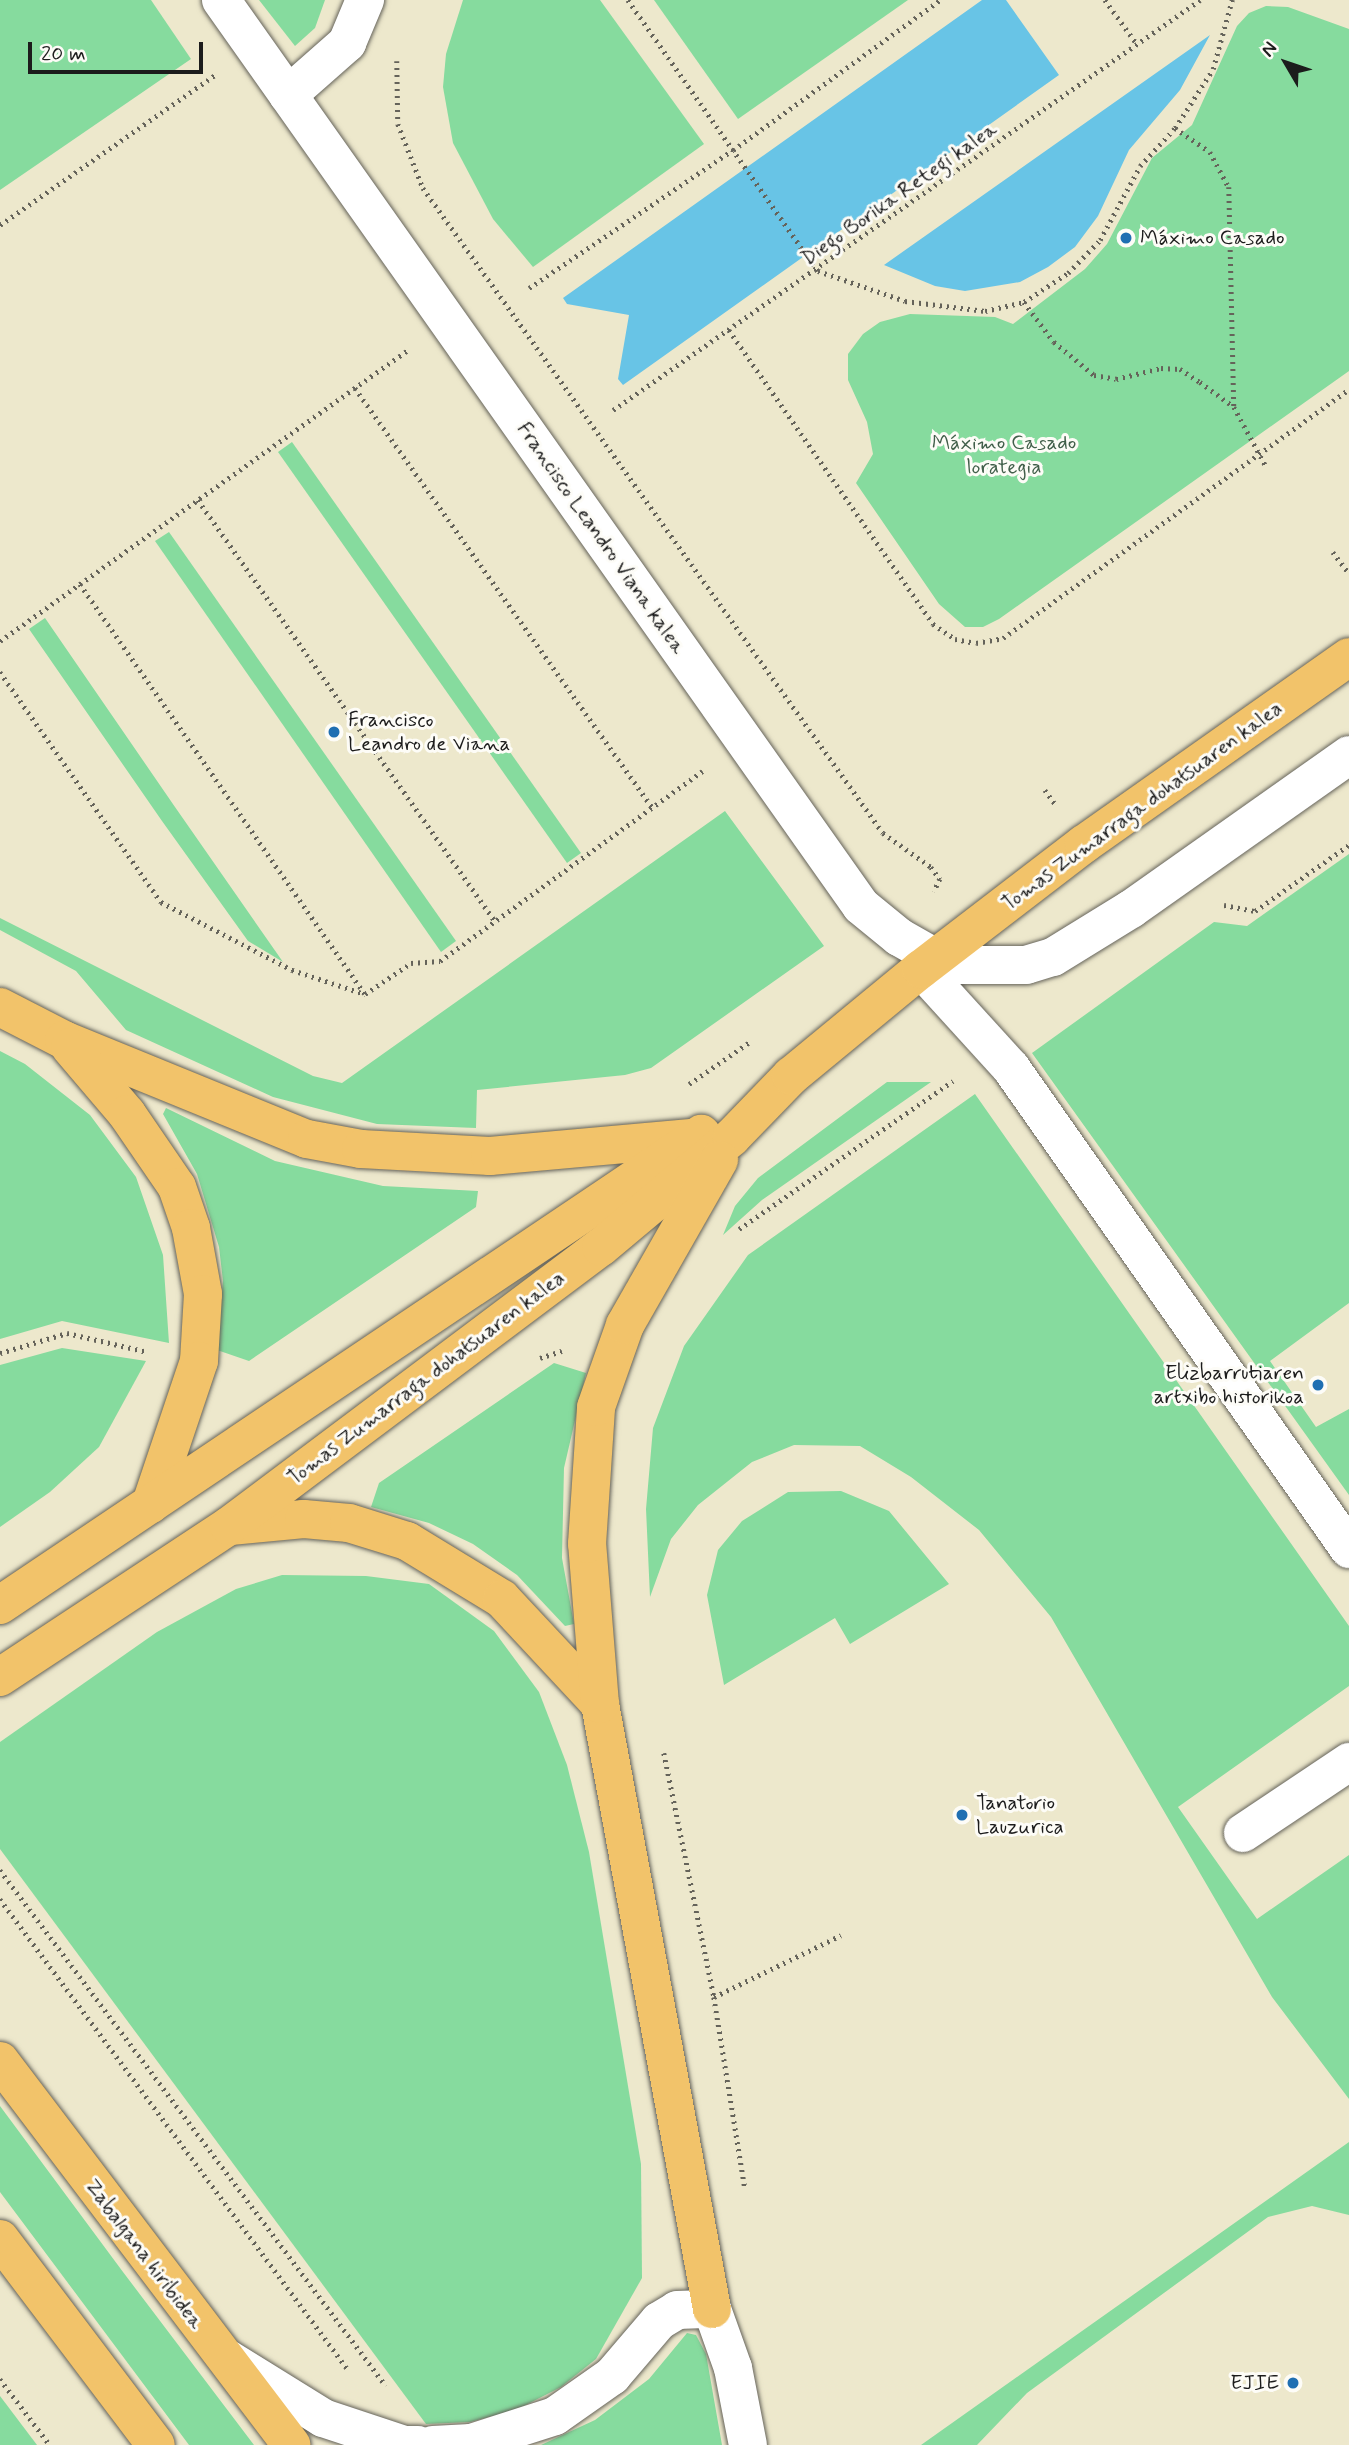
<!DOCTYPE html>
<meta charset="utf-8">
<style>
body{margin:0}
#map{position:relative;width:1349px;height:2445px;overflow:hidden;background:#ede8cc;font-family:Mynerve,sans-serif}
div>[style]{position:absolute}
.green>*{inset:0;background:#86db9e}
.water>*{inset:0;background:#68c4e6}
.path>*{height:4.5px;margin-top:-2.25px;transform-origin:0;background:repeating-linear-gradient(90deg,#65635a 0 2px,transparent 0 7px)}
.roads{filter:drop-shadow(0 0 2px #65635a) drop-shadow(0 0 2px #65635a)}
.minor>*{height:38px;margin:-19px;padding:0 19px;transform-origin:19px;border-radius:19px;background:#fff}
.major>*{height:38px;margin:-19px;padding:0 19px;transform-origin:19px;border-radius:19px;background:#f2c36a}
.dots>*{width:19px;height:19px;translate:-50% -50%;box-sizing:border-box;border:4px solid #fdfcf7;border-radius:50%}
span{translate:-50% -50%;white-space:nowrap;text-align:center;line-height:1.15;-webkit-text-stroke:6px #fdfcf7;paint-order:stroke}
.street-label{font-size:21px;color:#1c1c1c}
.poi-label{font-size:21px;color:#1c1c1c}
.left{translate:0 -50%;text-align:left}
.right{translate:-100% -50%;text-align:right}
.park-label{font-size:21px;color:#415f4a}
.north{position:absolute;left:1251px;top:28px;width:70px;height:70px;-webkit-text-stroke:5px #fdfcf7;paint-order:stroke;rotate:309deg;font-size:19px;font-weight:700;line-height:28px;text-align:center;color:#1c1c1c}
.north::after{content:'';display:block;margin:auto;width:24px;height:32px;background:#1c1c1c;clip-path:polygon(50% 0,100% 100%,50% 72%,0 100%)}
.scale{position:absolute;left:28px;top:42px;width:175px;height:32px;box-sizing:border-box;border:4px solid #1c1c1c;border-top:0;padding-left:9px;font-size:21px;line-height:24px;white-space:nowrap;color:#1c1c1c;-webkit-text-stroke:5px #fdfcf7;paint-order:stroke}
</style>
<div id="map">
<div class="green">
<div style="clip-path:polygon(0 0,151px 0,191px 59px,0 190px)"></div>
<div style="clip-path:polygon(259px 0,325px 0,315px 28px,295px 46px)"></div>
<div style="clip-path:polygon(463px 0,600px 0,704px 144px,533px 267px,493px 219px,453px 143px,443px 87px,446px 54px)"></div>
<div style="clip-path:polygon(654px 0,908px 0,738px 119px)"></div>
<div style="clip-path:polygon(1266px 6px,1288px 7px,1349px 29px,1349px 371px,999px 619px,983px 627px,965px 627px,939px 604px,856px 483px,873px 454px,867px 422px,848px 380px,848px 354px,863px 334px,880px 322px,910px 314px,995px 317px,1013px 324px,1085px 269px,1107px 244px,1152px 158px,1192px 125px,1237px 26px,1249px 13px)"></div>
<div style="clip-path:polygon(292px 442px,581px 853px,567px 863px,278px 452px)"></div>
<div style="clip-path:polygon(169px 532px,456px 941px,441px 952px,155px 541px)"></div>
<div style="clip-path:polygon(45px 618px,175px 807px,283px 962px,248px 941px,162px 821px,29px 629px)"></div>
<div style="clip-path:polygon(725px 811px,824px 946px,651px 1068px,625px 1075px,477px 1090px,476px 1128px,377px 1124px,273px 1097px,126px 1030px,76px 971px,0 930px,0 918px,313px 1076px,342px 1083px)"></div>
<div style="clip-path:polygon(1349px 854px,1349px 1303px,1270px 1361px,1316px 1427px,1349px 1409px,1349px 1495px,1032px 1053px,1214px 922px,1247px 926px)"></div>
<div style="clip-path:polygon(0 1051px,25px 1064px,90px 1115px,136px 1177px,163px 1255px,169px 1343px,62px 1321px,0 1339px)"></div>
<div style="clip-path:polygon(887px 1082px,931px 1082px,762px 1200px,723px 1235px,735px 1206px,758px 1178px)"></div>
<div style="clip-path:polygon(975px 1094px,1349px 1626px,1349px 1686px,1178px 1807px,1257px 1919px,1349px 1855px,1349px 2099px,1272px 1997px,1051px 1617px,979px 1530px,911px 1477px,860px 1446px,794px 1445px,752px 1462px,698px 1505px,671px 1539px,650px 1597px,646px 1509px,653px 1428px,684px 1346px,748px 1255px)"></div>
<div style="clip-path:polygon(166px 1108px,275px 1161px,383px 1186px,478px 1191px,476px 1207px,249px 1361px,217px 1350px,223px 1281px,219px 1247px,197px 1174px,163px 1114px)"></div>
<div style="clip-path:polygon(62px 1348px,146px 1361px,99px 1447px,50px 1492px,0 1527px,0 1365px)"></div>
<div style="clip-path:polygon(554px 1363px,586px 1373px,564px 1468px,562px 1558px,574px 1624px,565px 1626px,517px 1575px,473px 1544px,429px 1523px,371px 1507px,379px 1483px)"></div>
<div style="clip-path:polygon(841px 1491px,889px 1511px,949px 1584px,850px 1644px,835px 1618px,724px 1685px,707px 1595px,718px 1550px,742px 1521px,788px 1492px)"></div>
<div style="clip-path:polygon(282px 1575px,366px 1576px,429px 1584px,494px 1631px,539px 1692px,567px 1765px,589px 1852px,641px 2164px,642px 2278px,596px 2359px,561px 2387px,516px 2410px,470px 2422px,426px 2424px,0 1849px,0 1742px,157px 1632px,236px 1589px)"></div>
<div style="clip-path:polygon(0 2106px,123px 2272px,254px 2445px,189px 2445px,0 2192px)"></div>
<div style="clip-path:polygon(1349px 2142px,1349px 2215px,1312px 2206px,1268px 2217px,1027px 2393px,977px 2445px,921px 2445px)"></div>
<div style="clip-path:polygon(687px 2333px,696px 2335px,706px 2354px,722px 2445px,541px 2445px,595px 2420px,649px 2379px)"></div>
<div style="clip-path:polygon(0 2396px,37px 2445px,0 2445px)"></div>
</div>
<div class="water">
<div style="clip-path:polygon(982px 0,1006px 0,1059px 75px,623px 385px,618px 379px,629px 315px,567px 304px,563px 298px)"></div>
<div style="clip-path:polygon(1210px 35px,1180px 90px,1129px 150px,1098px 216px,1075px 247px,1048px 267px,1020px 282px,965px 291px,935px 286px,884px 265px)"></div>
</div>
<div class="path">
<div style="left:628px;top:0;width:331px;rotate:55deg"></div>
<div style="left:818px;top:271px;width:92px;rotate:19deg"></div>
<div style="left:905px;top:301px;width:81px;rotate:7.1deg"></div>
<div style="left:985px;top:311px;width:40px;rotate:-13deg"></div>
<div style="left:1024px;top:302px;width:53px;rotate:-33.4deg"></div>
<div style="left:1068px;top:273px;width:46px;rotate:-45.9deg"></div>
<div style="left:1100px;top:240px;width:84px;rotate:-61.6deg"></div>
<div style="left:1140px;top:166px;width:52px;rotate:-47.4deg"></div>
<div style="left:1175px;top:128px;width:70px;rotate:-57.2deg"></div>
<div style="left:1213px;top:69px;width:72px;rotate:-74.6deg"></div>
<div style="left:1105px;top:0;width:54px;rotate:54deg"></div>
<div style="left:397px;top:61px;width:63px;rotate:89.1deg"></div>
<div style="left:398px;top:124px;width:69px;rotate:68.7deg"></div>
<div style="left:423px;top:188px;width:792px;rotate:54.5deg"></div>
<div style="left:883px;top:833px;width:59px;rotate:35.3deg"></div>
<div style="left:931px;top:867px;width:15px;rotate:53deg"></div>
<div style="left:940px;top:879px;width:14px;rotate:115deg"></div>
<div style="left:1175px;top:128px;width:42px;rotate:34.4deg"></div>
<div style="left:1210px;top:152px;width:40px;rotate:62deg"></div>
<div style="left:1229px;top:187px;width:219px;rotate:88.7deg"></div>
<div style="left:0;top:225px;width:262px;rotate:-34.9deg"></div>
<div style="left:529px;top:288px;width:246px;rotate:-34.1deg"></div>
<div style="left:733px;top:150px;width:256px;rotate:-35.9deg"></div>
<div style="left:1024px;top:302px;width:50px;rotate:53.1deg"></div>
<div style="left:1054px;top:342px;width:52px;rotate:39.5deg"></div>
<div style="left:1094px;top:375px;width:22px;rotate:10deg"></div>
<div style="left:1116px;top:379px;width:46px;rotate:-13.7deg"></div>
<div style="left:1161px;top:368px;width:19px;rotate:3deg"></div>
<div style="left:1180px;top:369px;width:24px;rotate:33deg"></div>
<div style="left:1200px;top:382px;width:42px;rotate:36.3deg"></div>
<div style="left:1234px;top:407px;width:69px;rotate:61.6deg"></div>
<div style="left:729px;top:330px;width:358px;rotate:55.2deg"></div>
<div style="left:933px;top:624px;width:27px;rotate:34deg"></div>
<div style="left:955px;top:639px;width:21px;rotate:11deg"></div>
<div style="left:976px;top:643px;width:27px;rotate:-10deg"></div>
<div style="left:1003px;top:638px;width:426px;rotate:-35.7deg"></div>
<div style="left:355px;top:388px;width:514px;rotate:54.67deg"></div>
<div style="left:613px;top:410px;width:716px;rotate:-34.93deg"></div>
<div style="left:198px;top:500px;width:515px;rotate:54.8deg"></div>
<div style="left:1333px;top:552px;width:26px;rotate:53deg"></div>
<div style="left:80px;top:584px;width:499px;rotate:55.2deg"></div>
<div style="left:0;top:641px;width:501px;rotate:-35.5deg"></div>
<div style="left:0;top:672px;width:281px;rotate:55deg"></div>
<div style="left:161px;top:902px;width:148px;rotate:27.4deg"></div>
<div style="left:292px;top:970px;width:77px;rotate:18.2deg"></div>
<div style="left:365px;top:994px;width:55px;rotate:-34deg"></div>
<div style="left:411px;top:963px;width:29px;rotate:-4deg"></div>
<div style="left:440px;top:961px;width:324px;rotate:-35.9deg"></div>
<div style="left:1045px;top:790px;width:17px;rotate:54deg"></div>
<div style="left:1224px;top:905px;width:32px;rotate:11deg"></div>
<div style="left:1255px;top:911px;width:115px;rotate:-35.1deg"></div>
<div style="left:689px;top:1084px;width:75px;rotate:-34.7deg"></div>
<div style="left:739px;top:1229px;width:260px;rotate:-34.7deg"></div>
<div style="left:0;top:1353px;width:70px;rotate:-16.6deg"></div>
<div style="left:67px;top:1333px;width:83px;rotate:13.2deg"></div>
<div style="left:540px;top:1358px;width:23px;rotate:-18deg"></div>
<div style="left:664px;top:1753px;width:249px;rotate:78.4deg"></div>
<div style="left:714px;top:1997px;width:193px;rotate:80.8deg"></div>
<div style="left:0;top:1870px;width:644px;rotate:53.2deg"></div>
<div style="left:0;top:1899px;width:587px;rotate:53.52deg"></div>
<div style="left:714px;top:1997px;width:141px;rotate:-26deg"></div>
<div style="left:0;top:2379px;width:83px;rotate:52.9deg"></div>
</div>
<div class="roads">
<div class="minor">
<div style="left:221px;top:0;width:1109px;rotate:54.76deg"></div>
<div style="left:861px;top:906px;width:49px;rotate:39.2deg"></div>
<div style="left:899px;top:937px;width:43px;rotate:29.6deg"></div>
<div style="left:936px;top:958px;width:25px;rotate:16deg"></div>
<div style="left:960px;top:965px;width:66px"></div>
<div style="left:1026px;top:965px;width:28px;rotate:-17deg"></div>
<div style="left:1053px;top:957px;width:92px;rotate:-31.6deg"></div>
<div style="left:1131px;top:909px;width:267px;rotate:-35.2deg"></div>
<div style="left:288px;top:95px;width:79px;rotate:-41.4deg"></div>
<div style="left:347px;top:43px;width:47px;rotate:-67.3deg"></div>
<div style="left:921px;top:969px;width:134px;rotate:47.7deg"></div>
<div style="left:1011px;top:1068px;width:588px;rotate:54.9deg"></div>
<div style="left:1243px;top:1833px;width:128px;rotate:-33.8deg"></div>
<div style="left:228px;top:2359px;width:112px;rotate:31.8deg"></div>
<div style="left:323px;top:2418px;width:85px;rotate:18.4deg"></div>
<div style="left:404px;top:2445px;width:14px"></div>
<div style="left:433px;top:2445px;width:38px;rotate:-3deg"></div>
<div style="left:471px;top:2443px;width:88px;rotate:-17.8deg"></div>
<div style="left:555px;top:2416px;width:70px;rotate:-35.1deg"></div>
<div style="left:612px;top:2376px;width:72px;rotate:-49.5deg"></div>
<div style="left:659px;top:2321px;width:21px;rotate:-31deg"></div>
<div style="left:677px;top:2310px;width:35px;rotate:-2deg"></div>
<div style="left:712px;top:2309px;width:63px;rotate:70.4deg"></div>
<div style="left:733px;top:2368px;width:78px;rotate:79deg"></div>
</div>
<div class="major">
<div style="left:0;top:1007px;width:72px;rotate:27.3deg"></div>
<div style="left:64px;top:1040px;width:262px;rotate:22.2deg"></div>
<div style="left:307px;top:1139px;width:55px;rotate:10.5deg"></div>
<div style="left:361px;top:1149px;width:129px;rotate:3.1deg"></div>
<div style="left:490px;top:1156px;width:202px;rotate:-5.1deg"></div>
<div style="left:70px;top:1047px;width:88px;rotate:49.6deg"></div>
<div style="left:127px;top:1114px;width:88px;rotate:55.6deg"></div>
<div style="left:177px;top:1187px;width:43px;rotate:71.1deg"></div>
<div style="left:191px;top:1228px;width:67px;rotate:79.7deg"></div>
<div style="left:203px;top:1294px;width:67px;rotate:93.4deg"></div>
<div style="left:199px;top:1361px;width:151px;rotate:108.6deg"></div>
<div style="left:230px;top:1526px;width:74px;rotate:-5.4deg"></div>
<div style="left:304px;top:1519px;width:45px;rotate:5.1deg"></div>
<div style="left:349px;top:1523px;width:61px;rotate:17.2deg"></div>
<div style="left:407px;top:1541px;width:111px;rotate:31.4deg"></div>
<div style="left:502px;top:1599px;width:144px;rotate:47deg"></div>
<div style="left:0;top:1605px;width:845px;rotate:-33.9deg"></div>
<div style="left:0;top:1677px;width:274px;rotate:-33.4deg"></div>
<div style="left:229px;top:1526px;width:465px;rotate:-36.9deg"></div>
<div style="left:601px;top:1247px;width:171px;rotate:-40deg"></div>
<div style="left:732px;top:1137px;width:85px;rotate:-46deg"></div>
<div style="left:791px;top:1076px;width:168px;rotate:-39.5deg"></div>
<div style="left:921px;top:969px;width:205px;rotate:-37.5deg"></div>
<div style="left:1084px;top:844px;width:324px;rotate:-35.2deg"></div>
<div style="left:0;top:2061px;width:482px;rotate:52.8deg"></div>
<div style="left:0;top:2239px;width:258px;rotate:52.9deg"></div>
<div style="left:712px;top:2309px;width:615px;rotate:-100.49deg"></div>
<div style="left:600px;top:1704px;width:161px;rotate:-94.6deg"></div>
<div style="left:587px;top:1544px;width:137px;rotate:-86.2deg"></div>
<div style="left:596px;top:1407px;width:87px;rotate:-70.5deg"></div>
<div style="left:625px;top:1325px;width:190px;rotate:-60.3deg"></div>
</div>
</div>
<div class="dots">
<div style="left:1126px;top:238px;background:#1f6fb2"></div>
<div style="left:334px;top:732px;background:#1f6fb2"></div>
<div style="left:1318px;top:1385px;background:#1f6fb2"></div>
<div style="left:962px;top:1815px;background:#1f6fb2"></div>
<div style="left:1293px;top:2383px;background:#1f6fb2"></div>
</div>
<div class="street-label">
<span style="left:899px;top:194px;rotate:-35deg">Diego Borika Retegi kalea</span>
<span style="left:601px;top:538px;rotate:55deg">Francisco Leandro Viana kalea</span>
<span style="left:1142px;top:806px;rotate:-36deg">Tomas Zumarraga dohatsuaren kalea</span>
<span style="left:426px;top:1378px;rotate:-37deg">Tomas Zumarraga dohatsuaren kalea</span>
<span style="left:144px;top:2254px;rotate:53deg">Zabalgana hiribidea</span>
</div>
<div class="poi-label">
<span class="left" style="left:1140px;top:238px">Máximo Casado</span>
<span class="left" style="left:348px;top:732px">Francisco<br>Leandro de Viana</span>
<span class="right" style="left:1304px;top:1385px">Elizbarrutiaren<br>artxibo historikoa</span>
<span class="left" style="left:976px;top:1815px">Tanatorio<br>Lauzurica</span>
<span class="right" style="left:1279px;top:2383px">EJIE</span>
</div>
<div class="park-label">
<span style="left:1004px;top:455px">Máximo Casado<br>lorategia</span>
</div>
<div class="north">N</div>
<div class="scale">20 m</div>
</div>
